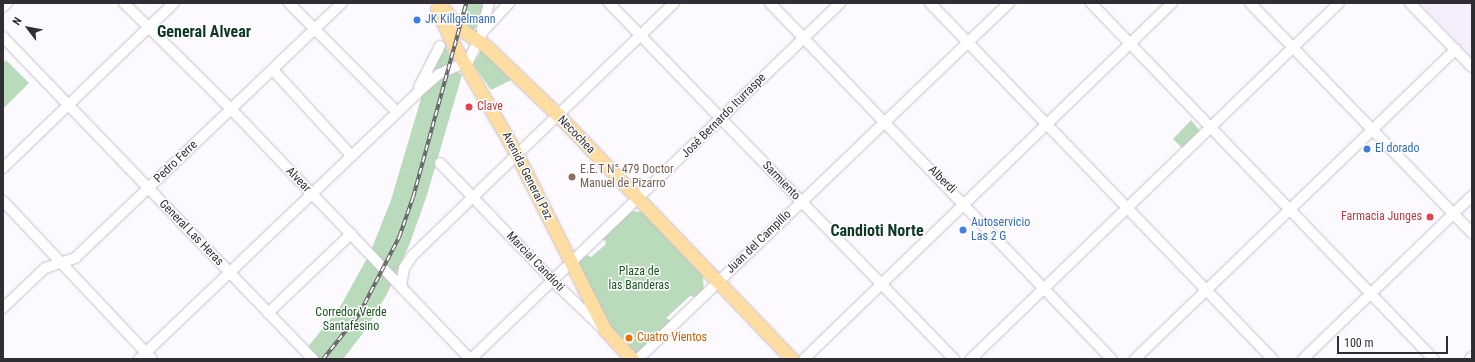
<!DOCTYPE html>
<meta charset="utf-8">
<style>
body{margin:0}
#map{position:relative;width:1475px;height:362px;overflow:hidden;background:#fcfafe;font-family:"Roboto Condensed",sans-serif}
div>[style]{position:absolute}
.built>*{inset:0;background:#f4eefd}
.green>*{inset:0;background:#badbbb}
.roads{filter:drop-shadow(0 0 1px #c6becf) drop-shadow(0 0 1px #c6becf)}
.minor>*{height:10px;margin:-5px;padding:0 5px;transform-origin:5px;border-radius:5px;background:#fff}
.major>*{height:13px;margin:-6.5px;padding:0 6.5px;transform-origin:6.5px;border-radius:6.5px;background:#fddda2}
.rail>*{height:3.5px;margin-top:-1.75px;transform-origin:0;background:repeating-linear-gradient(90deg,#fff 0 6px,#646167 0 12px);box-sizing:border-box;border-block:1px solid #646167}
.dots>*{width:11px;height:11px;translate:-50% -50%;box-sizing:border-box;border:2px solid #fff;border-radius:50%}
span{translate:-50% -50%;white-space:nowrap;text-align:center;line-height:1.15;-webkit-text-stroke:3px #fff;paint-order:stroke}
.shop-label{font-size:12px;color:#366cbe}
.left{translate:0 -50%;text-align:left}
.health-label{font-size:12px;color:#be3a42}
.right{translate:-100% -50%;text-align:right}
.street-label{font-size:12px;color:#302d34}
.education-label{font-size:12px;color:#785e54}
.park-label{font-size:12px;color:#185621}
.food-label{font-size:12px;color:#c56008}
.district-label{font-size:16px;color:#0e3823;font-weight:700}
.frame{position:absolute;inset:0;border:4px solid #302d34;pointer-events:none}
.north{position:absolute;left:8px;top:8px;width:40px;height:40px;-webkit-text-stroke:3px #fff;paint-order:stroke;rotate:302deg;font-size:11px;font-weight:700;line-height:16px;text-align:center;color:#302d34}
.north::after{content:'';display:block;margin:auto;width:14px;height:18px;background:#302d34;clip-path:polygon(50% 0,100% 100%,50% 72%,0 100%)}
.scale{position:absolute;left:1337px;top:336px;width:111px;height:18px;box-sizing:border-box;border:2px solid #302d34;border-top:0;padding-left:5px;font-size:12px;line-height:14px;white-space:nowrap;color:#302d34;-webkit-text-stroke:3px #fff;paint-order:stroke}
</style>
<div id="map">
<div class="built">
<div style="clip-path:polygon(1420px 3px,1472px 3px,1472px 58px)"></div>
</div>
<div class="green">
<div style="clip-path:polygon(464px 3px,486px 3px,478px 24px,472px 32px,460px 20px)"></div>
<div style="clip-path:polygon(444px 44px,455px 64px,431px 71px)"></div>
<div style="clip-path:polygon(481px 51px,487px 54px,511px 80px,491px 90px,473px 64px)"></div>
<div style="clip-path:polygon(6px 60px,29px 83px,3px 109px,3px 63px)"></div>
<div style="clip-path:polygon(458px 72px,462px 75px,427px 195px,410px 243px,387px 294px,364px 332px,343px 359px,317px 359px,307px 348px,340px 307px,370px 253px,391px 200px,423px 92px,444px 77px)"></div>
<div style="clip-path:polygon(1191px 120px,1201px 132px,1183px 149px,1173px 139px)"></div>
<div style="clip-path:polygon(631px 211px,642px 212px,703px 276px,704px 293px,699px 298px,690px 296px,666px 318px,673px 322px,638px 354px,629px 352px,606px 329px,577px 271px,581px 257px,584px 254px,591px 257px,605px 245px,606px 241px,600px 239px)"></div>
</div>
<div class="roads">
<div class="minor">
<div style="left:124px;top:3px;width:151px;rotate:44.7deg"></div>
<div style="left:231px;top:109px;width:346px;rotate:46.3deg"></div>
<div style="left:289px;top:3px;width:152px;rotate:45.3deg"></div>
<div style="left:609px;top:3px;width:496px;rotate:45.9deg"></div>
<div style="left:770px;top:3px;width:493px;rotate:46.2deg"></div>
<div style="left:930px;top:3px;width:494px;rotate:46.1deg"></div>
<div style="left:1091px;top:3px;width:494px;rotate:46.1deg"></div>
<div style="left:1250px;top:3px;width:320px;rotate:46deg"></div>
<div style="left:1410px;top:3px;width:89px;rotate:45.9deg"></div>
<div style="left:3px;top:7px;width:6px;rotate:-45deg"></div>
<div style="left:482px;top:29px;width:27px;rotate:-75deg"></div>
<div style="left:3px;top:37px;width:447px;rotate:46.1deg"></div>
<div style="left:273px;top:70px;width:115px;rotate:47.5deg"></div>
<div style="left:419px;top:87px;width:46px;rotate:-62.9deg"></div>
<div style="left:440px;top:163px;width:172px;rotate:46.2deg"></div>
<div style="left:559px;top:287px;width:58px;rotate:43.6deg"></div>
<div style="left:3px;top:168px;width:238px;rotate:-44deg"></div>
<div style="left:3px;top:201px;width:217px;rotate:46.7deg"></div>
<div style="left:401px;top:287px;width:19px;rotate:-81deg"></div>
<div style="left:404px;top:268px;width:14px;rotate:-56deg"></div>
<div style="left:412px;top:256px;width:364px;rotate:-44deg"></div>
<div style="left:3px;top:308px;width:58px;rotate:-43.6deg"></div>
<div style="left:45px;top:268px;width:32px;rotate:-18deg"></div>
<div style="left:75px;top:258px;width:369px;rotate:-43.7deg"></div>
<div style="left:268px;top:313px;width:115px;rotate:-43.6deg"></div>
<div style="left:139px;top:359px;width:385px;rotate:-43.7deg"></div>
<div style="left:417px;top:93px;width:29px;rotate:-41deg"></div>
<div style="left:439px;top:74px;width:32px;rotate:-24deg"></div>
<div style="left:468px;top:61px;width:35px;rotate:-63deg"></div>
<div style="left:484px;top:30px;width:37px;rotate:-47deg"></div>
<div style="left:471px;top:359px;width:513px;rotate:-43.97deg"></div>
<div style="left:638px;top:359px;width:514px;rotate:-43.82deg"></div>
<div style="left:804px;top:359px;width:512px;rotate:-44.05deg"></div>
<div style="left:971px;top:359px;width:512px;rotate:-44.05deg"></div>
<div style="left:1135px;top:359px;width:446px;rotate:-44deg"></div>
<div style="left:1303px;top:359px;width:235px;rotate:-44deg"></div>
<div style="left:1470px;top:359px;width:3px;rotate:-45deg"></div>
</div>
<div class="major">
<div style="left:439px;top:3px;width:32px;rotate:51deg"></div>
<div style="left:459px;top:28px;width:32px;rotate:34deg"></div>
<div style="left:486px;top:46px;width:100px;rotate:43.8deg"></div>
<div style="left:558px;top:115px;width:338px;rotate:46.2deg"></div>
<div style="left:437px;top:9px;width:38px;rotate:65deg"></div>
<div style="left:453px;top:44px;width:128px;rotate:60deg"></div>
<div style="left:517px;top:155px;width:196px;rotate:63.3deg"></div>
<div style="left:605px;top:330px;width:40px;rotate:47deg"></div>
</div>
</div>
<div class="rail">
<div style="left:323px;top:359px;width:58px;rotate:-51.3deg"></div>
<div style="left:359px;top:314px;width:87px;rotate:-62.5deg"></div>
<div style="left:399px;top:237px;width:42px;rotate:-70.7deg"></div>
<div style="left:413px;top:197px;width:201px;rotate:-74.7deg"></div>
</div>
<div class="dots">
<div style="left:417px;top:20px;background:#3f7fe0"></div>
<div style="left:469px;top:107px;background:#e0444e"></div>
<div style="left:1367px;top:149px;background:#3f7fe0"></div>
<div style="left:572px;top:177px;background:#8d6e63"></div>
<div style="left:1430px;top:217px;background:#e0444e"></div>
<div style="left:963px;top:230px;background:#3f7fe0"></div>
<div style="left:629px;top:338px;background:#e8710a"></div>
</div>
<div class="shop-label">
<span class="left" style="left:425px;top:20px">JK Killgelmann</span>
<span class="left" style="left:1375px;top:149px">El dorado</span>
<span class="left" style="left:971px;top:230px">Autoservicio<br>Las 2 G</span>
</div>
<div class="health-label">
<span class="left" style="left:477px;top:107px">Clave</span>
<span class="right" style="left:1422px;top:217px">Farmacia Junges</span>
</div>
<div class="street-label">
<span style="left:724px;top:116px;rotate:-45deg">José Bernardo Iturraspe</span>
<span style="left:576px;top:135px;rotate:46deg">Necochea</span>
<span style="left:176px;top:162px;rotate:-44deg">Pedro Ferre</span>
<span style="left:527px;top:176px;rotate:63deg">Avenida General Paz</span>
<span style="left:298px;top:180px;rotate:46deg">Alvear</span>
<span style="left:942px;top:180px;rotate:45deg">Alberdi</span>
<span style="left:781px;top:181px;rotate:46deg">Sarmiento</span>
<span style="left:191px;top:233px;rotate:46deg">General Las Heras</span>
<span style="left:759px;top:242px;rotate:-44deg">Juan del Campillo</span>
<span style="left:535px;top:262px;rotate:46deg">Marcial Candioti</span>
</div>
<div class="education-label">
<span class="left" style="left:580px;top:177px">E.E.T N° 479 Doctor<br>Manuel de Pizarro</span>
</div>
<div class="park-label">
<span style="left:639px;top:279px">Plaza de<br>las Banderas</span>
<span style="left:351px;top:320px">Corredor Verde<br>Santafesino</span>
</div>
<div class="food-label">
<span class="left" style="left:637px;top:338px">Cuatro Vientos</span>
</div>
<div class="district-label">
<span style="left:204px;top:32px">General Alvear</span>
<span style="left:877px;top:231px">Candioti Norte</span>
</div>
<div class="frame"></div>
<div class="north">N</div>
<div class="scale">100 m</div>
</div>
